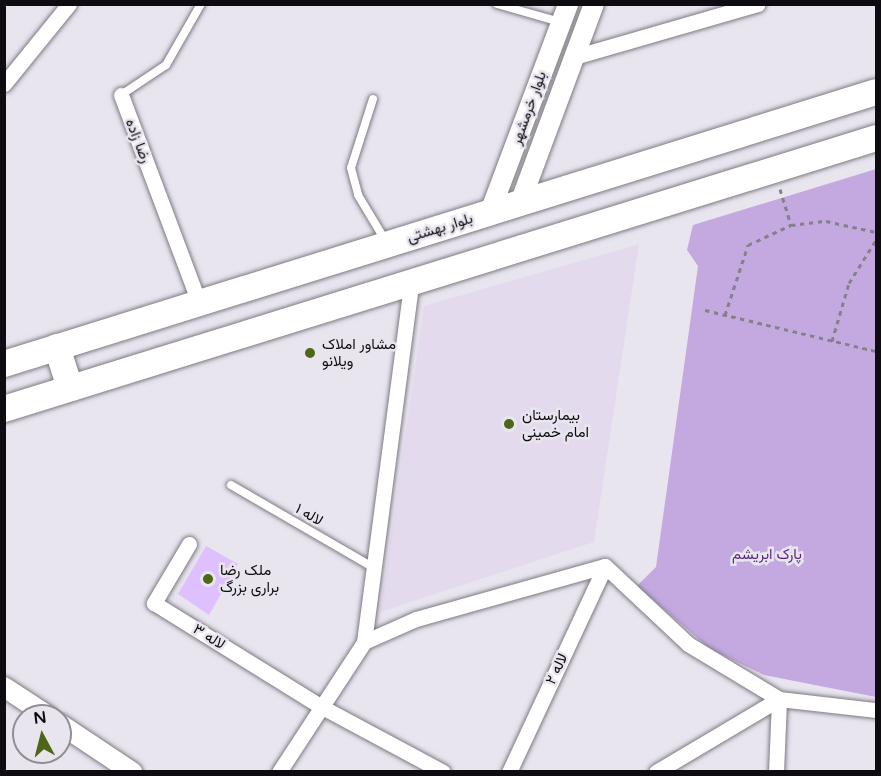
<!DOCTYPE html>
<meta charset="utf-8">
<style>
body{margin:0}
#map{position:relative;width:881px;height:776px;overflow:hidden;background:#e9e5ef;font-family:"Varela Round",Vazirmatn,sans-serif}
div>[style]{position:absolute}
.built>*{inset:0;background:#e3dbed}
.green>*{inset:0;background:#c3a9e0}
.building>*{inset:0;background:#ddc0fd}
.path>*{height:3px;margin-top:-1.5px;transform-origin:0;background:repeating-linear-gradient(90deg,#848188 0 4.5px,transparent 0 9px)}
.roads{filter:drop-shadow(0 0 2px #7e7a83) drop-shadow(0 0 2px #7e7a83)}
.service>*{height:8px;margin:-4px;padding:0 4px;transform-origin:4px;border-radius:4px;background:#fff}
.minor>*{height:15px;margin:-7.5px;padding:0 7.5px;transform-origin:7.5px;border-radius:7.5px;background:#fff}
.tertiary>*{height:20px;margin:-10px;padding:0 10px;transform-origin:10px;border-radius:10px;background:#fff}
.primary>*{height:26px;margin:-13px;padding:0 13px;transform-origin:13px;border-radius:13px;background:#fff}
.dots>*{width:16px;height:16px;translate:-50% -50%;box-sizing:border-box;border:3px solid #e9e5ef;border-radius:50%}
span{translate:-50% -50%;white-space:nowrap;text-align:center;line-height:1.15;-webkit-text-stroke:5px #e9e5ef;paint-order:stroke}
.street-label{font-size:15px;color:#0e0c10}
.poi-label{font-size:15px;color:#0e0c10}
.left{translate:0 -50%;text-align:left}
.park-label{font-size:15px;color:#58287f}
.frame{position:absolute;inset:0;border:6px solid #0e0c10;pointer-events:none}
.north{position:absolute;left:12px;top:704px;width:60px;height:60px;box-sizing:border-box;background:#e9e5ef;border:2px solid #918e96;border-radius:50%;rotate:353deg;font-size:16px;font-weight:700;line-height:24px;text-align:center;color:#0e0c10}
.north::after{content:'';display:block;margin:auto;width:21px;height:27px;background:#4d6618;clip-path:polygon(50% 0,100% 100%,50% 72%,0 100%)}
</style>
<div id="map">
<div class="built">
<div style="clip-path:polygon(639px 244px,594px 542px,380px 612px,424px 306px)"></div>
</div>
<div class="green">
<div style="clip-path:polygon(876px 169px,876px 697px,764px 675px,710px 649px,637px 586px,656px 567px,698px 266px,687px 250px,693px 225px)"></div>
</div>
<div class="building">
<div style="clip-path:polygon(206px 546px,238px 564px,209px 615px,178px 594px)"></div>
</div>
<div class="path">
<div style="left:780px;top:189px;width:38px;rotate:73deg"></div>
<div style="left:705px;top:310px;width:176px;rotate:13.5deg"></div>
<div style="left:725px;top:315px;width:74px;rotate:-71.8deg"></div>
<div style="left:748px;top:245px;width:47px;rotate:-24.9deg"></div>
<div style="left:791px;top:225px;width:35px;rotate:-7deg"></div>
<div style="left:826px;top:221px;width:51px;rotate:12.4deg"></div>
<div style="left:832px;top:341px;width:60px;rotate:-73.7deg"></div>
<div style="left:849px;top:283px;width:51px;rotate:-57.9deg"></div>
</div>
<div class="roads">
<div class="service">
<div style="left:497px;top:4px;width:66px;rotate:15.9deg"></div>
<div style="left:121px;top:95px;width:54px;rotate:-33.7deg"></div>
<div style="left:166px;top:65px;width:70px;rotate:-60.2deg"></div>
<div style="left:373px;top:99px;width:72px;rotate:107.7deg"></div>
<div style="left:351px;top:168px;width:28px;rotate:75deg"></div>
<div style="left:358px;top:195px;width:52px;rotate:59deg"></div>
<div style="left:231px;top:485px;width:165px;rotate:30.1deg"></div>
</div>
<div class="minor">
<div style="left:574px;top:57px;width:191px;rotate:-16.1deg"></div>
<div style="left:4px;top:84px;width:103px;rotate:-50.9deg"></div>
<div style="left:121px;top:95px;width:222px;rotate:69.4deg"></div>
<div style="left:189px;top:544px;width:69px;rotate:120.7deg"></div>
<div style="left:154px;top:603px;width:198px;rotate:31.8deg"></div>
<div style="left:322px;top:707px;width:137px;rotate:28.2deg"></div>
<div style="left:364px;top:642px;width:57px;rotate:-23.9deg"></div>
<div style="left:416px;top:619px;width:196px;rotate:-15.7deg"></div>
<div style="left:605px;top:566px;width:114px;rotate:43.2deg"></div>
<div style="left:688px;top:644px;width:106px;rotate:31.1deg"></div>
<div style="left:779px;top:699px;width:98px;rotate:6.5deg"></div>
<div style="left:279px;top:772px;width:155px;rotate:-56.8deg"></div>
<div style="left:364px;top:642px;width:362px;rotate:-82.5deg"></div>
<div style="left:509px;top:772px;width:227px;rotate:-65deg"></div>
<div style="left:656px;top:772px;width:143px;rotate:-30.7deg"></div>
<div style="left:776px;top:772px;width:73px;rotate:-87.6deg"></div>
</div>
<div class="tertiary">
<div style="left:520px;top:203px;width:212px;rotate:-69.6deg"></div>
<div style="left:490px;top:212px;width:222px;rotate:-69.4deg"></div>
<div style="left:4px;top:687px;width:53px;rotate:33.4deg"></div>
<div style="left:60px;top:724px;width:87px;rotate:33.7deg"></div>
</div>
<div class="primary">
<div style="left:57px;top:347px;width:43px;rotate:72.4deg"></div>
<div style="left:4px;top:364px;width:913px;rotate:-17.32deg"></div>
<div style="left:4px;top:409px;width:913px;rotate:-17.26deg"></div>
</div>
</div>
<div class="dots">
<div style="left:310px;top:353px;background:#4d6618"></div>
<div style="left:509px;top:424px;background:#4d6618"></div>
<div style="left:208px;top:579px;background:#4d6618"></div>
</div>
<div class="street-label">
<span style="left:529px;top:108px;rotate:-70deg">بلوار خرمشهر</span>
<span style="left:138px;top:141px;rotate:69deg">رضا زاده</span>
<span style="left:440px;top:228px;rotate:-17deg">بلوار بهشتی</span>
<span style="left:309px;top:515px;rotate:30deg">لاله ۱</span>
<span style="left:209px;top:637px;rotate:32deg">لاله ۳</span>
<span style="left:557px;top:669px;rotate:-65deg">لاله ۲</span>
</div>
<div class="poi-label">
<span class="left" style="left:322px;top:353px">مشاور املاک<br>ویلانو</span>
<span class="left" style="left:522px;top:424px">بیمارستان<br>امام خمینی</span>
<span class="left" style="left:220px;top:579px">ملک رضا<br>براری بزرگ</span>
</div>
<div class="park-label">
<span style="left:767px;top:555px">پارک ابریشم</span>
</div>
<div class="frame"></div>
<div class="north">N</div>
</div>
